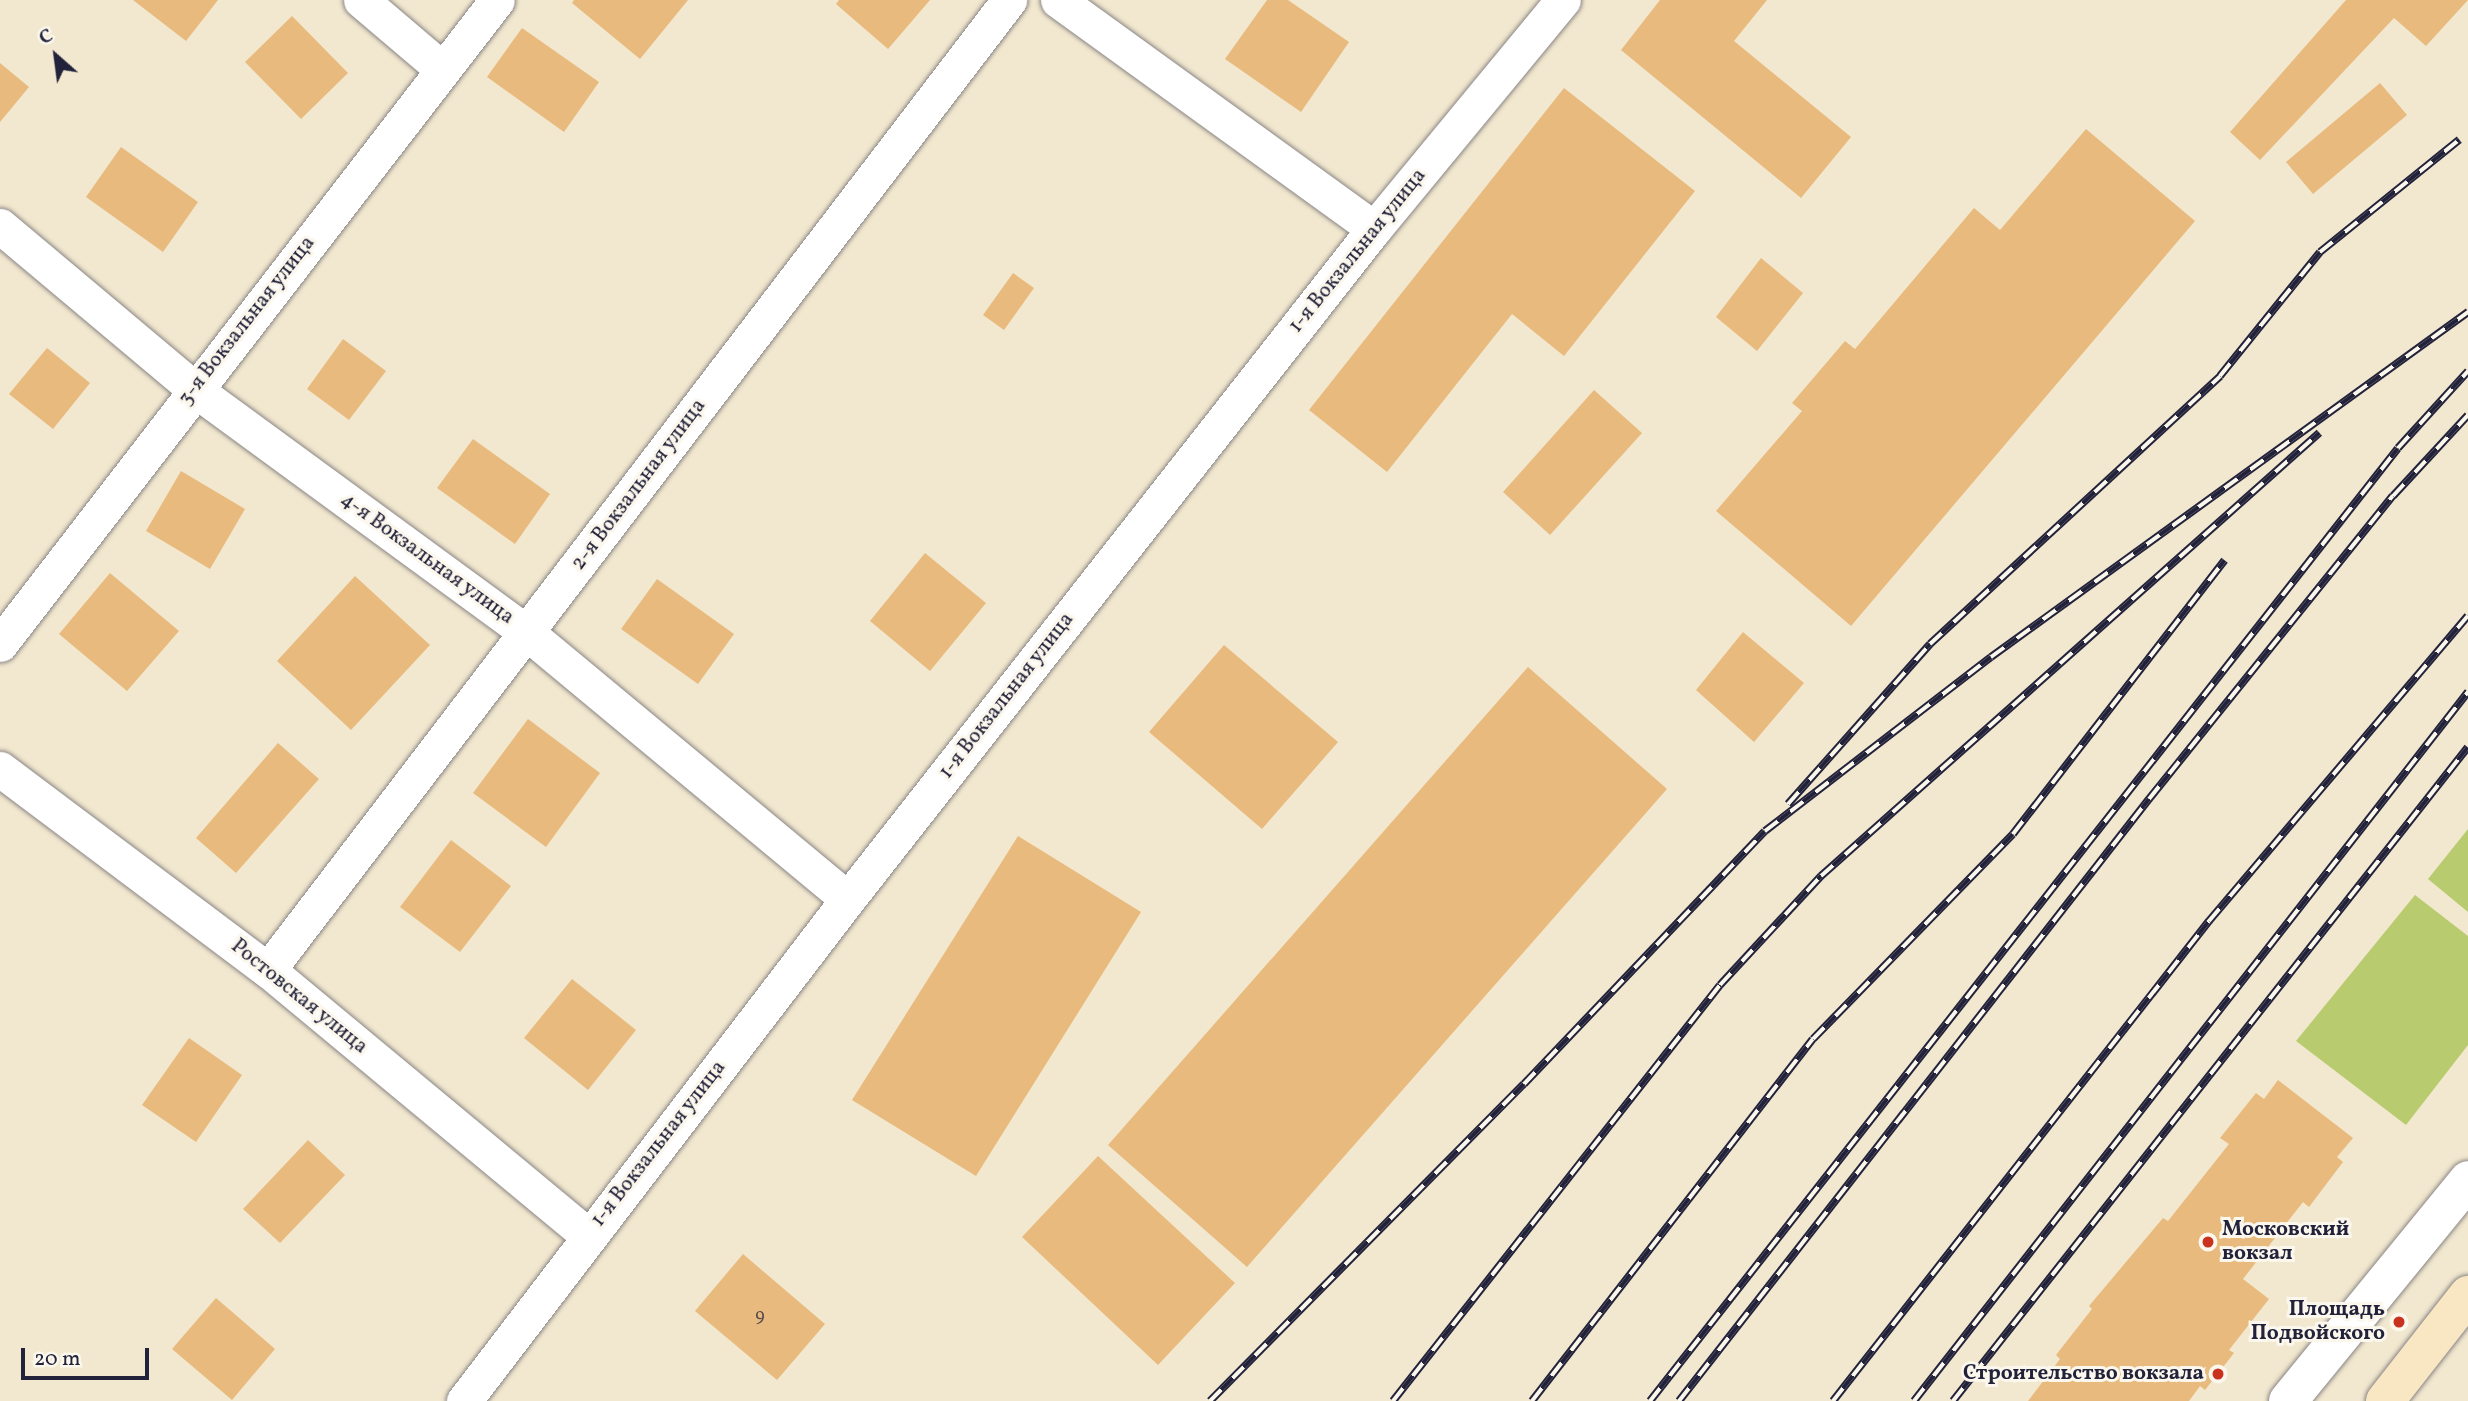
<!DOCTYPE html>
<meta charset="utf-8">
<style>
body{margin:0}
#map{position:relative;width:2468px;height:1401px;overflow:hidden;background:#f2e8cf;font-family:Vollkorn,serif}
div>[style]{position:absolute}
.green>*{inset:0;background:#b8cc6f}
.building>*{inset:0;background:#e8ba7d}
.roads{filter:drop-shadow(0 0 2px #8a8585) drop-shadow(0 0 2px #8a8585)}
.minor>*{height:35px;margin:-17.5px;padding:0 17.5px;transform-origin:17.5px;border-radius:17.5px;background:#fff}
.tertiary>*{height:38px;margin:-19px;padding:0 19px;transform-origin:19px;border-radius:19px;background:#fff}
.secondary>*{height:38px;margin:-19px;padding:0 19px;transform-origin:19px;border-radius:19px;background:#f9e7c3}
.rail>*{height:8px;margin-top:-4px;transform-origin:0;background:repeating-linear-gradient(90deg,#fbf7ec 0 16px,#22223b 0 32px);box-sizing:border-box;border-block:2px solid #22223b}
.dots>*{width:19px;height:19px;translate:-50% -50%;box-sizing:border-box;border:4px solid #fbf7ec;border-radius:50%}
span{translate:-50% -50%;white-space:nowrap;text-align:center;line-height:1.15;-webkit-text-stroke:6px #fbf7ec;paint-order:stroke}
.number-label{font-size:18px;color:#54484c}
.number-label span{-webkit-text-stroke-width:0}
.street-label{font-size:21px;color:#22223b}
.poi-label{font-size:21px;color:#22223b;font-weight:700}
.left{translate:0 -50%;text-align:left}
.right{translate:-100% -50%;text-align:right}
.north{position:absolute;left:21px;top:21px;width:70px;height:70px;-webkit-text-stroke:5px #fbf7ec;paint-order:stroke;rotate:332deg;font-size:19px;font-weight:700;line-height:28px;text-align:center;color:#22223b}
.north::after{content:'';display:block;margin:auto;width:24px;height:32px;background:#22223b;clip-path:polygon(50% 0,100% 100%,50% 72%,0 100%)}
.scale{position:absolute;left:21px;top:1348px;width:128px;height:32px;box-sizing:border-box;border:4px solid #22223b;border-top:0;padding-left:9px;font-size:21px;line-height:24px;white-space:nowrap;color:#22223b;-webkit-text-stroke:5px #fbf7ec;paint-order:stroke}
</style>
<div id="map">
<div class="green">
<div style="clip-path:polygon(2468px 829px,2468px 912px,2428px 879px)"></div>
<div style="clip-path:polygon(2415px 895px,2468px 936px,2468px 1045px,2406px 1125px,2296px 1041px)"></div>
</div>
<div class="building">
<div style="clip-path:polygon(133px 0,218px 0,186px 41px)"></div>
<div style="clip-path:polygon(574px 0,688px 0,640px 59px,572px 3px)"></div>
<div style="clip-path:polygon(839px 0,930px 0,888px 49px,836px 4px)"></div>
<div style="clip-path:polygon(1267px 0,1288px 0,1349px 42px,1301px 112px,1225px 59px)"></div>
<div style="clip-path:polygon(1660px 0,1767px 0,1734px 41px,1851px 137px,1801px 198px,1621px 50px)"></div>
<div style="clip-path:polygon(2346px 0,2468px 0,2426px 46px,2394px 18px,2260px 160px,2230px 132px)"></div>
<div style="clip-path:polygon(292px 16px,348px 73px,301px 119px,245px 62px)"></div>
<div style="clip-path:polygon(522px 28px,599px 82px,564px 132px,487px 77px)"></div>
<div style="clip-path:polygon(0 63px,29px 87px,0 122px)"></div>
<div style="clip-path:polygon(2380px 83px,2407px 115px,2313px 194px,2286px 162px)"></div>
<div style="clip-path:polygon(1564px 88px,1695px 191px,1564px 356px,1512px 314px,1387px 472px,1309px 410px)"></div>
<div style="clip-path:polygon(2086px 129px,2195px 221px,1851px 626px,1716px 511px,1802px 411px,1792px 403px,1845px 341px,1855px 349px,1974px 208px,2000px 230px)"></div>
<div style="clip-path:polygon(121px 147px,198px 202px,163px 252px,86px 197px)"></div>
<div style="clip-path:polygon(1761px 258px,1803px 293px,1757px 351px,1716px 317px)"></div>
<div style="clip-path:polygon(1013px 273px,1034px 288px,1004px 330px,983px 315px)"></div>
<div style="clip-path:polygon(343px 339px,386px 371px,349px 420px,307px 389px)"></div>
<div style="clip-path:polygon(47px 348px,90px 383px,53px 429px,9px 394px)"></div>
<div style="clip-path:polygon(1594px 390px,1642px 433px,1550px 535px,1503px 492px)"></div>
<div style="clip-path:polygon(473px 439px,550px 494px,515px 544px,437px 488px)"></div>
<div style="clip-path:polygon(181px 471px,245px 509px,210px 569px,146px 531px)"></div>
<div style="clip-path:polygon(925px 553px,986px 603px,930px 671px,870px 621px)"></div>
<div style="clip-path:polygon(110px 573px,179px 631px,127px 691px,59px 634px)"></div>
<div style="clip-path:polygon(355px 576px,430px 645px,351px 730px,277px 661px)"></div>
<div style="clip-path:polygon(657px 579px,734px 634px,698px 684px,621px 629px)"></div>
<div style="clip-path:polygon(1743px 632px,1804px 683px,1754px 742px,1696px 690px)"></div>
<div style="clip-path:polygon(1224px 645px,1338px 742px,1262px 829px,1149px 732px)"></div>
<div style="clip-path:polygon(1528px 667px,1667px 789px,1247px 1267px,1108px 1145px)"></div>
<div style="clip-path:polygon(528px 719px,600px 773px,546px 847px,473px 793px)"></div>
<div style="clip-path:polygon(278px 743px,319px 779px,236px 873px,196px 838px)"></div>
<div style="clip-path:polygon(1018px 836px,1141px 912px,976px 1176px,852px 1100px)"></div>
<div style="clip-path:polygon(451px 840px,511px 886px,460px 952px,400px 907px)"></div>
<div style="clip-path:polygon(572px 979px,636px 1030px,588px 1090px,524px 1038px)"></div>
<div style="clip-path:polygon(189px 1038px,242px 1075px,196px 1142px,142px 1105px)"></div>
<div style="clip-path:polygon(2278px 1080px,2353px 1138px,2337px 1157px,2343px 1162px,2309px 1207px,2303px 1202px,2243px 1279px,2269px 1299px,2229px 1350px,2234px 1353px,2205px 1390px,2200px 1386px,2189px 1401px,2028px 1401px,2060px 1359px,2056px 1355px,2092px 1309px,2089px 1306px,2163px 1218px,2168px 1221px,2229px 1144px,2220px 1138px,2256px 1093px,2264px 1099px)"></div>
<div style="clip-path:polygon(308px 1140px,345px 1175px,280px 1243px,243px 1209px)"></div>
<div style="clip-path:polygon(1098px 1156px,1235px 1283px,1158px 1365px,1022px 1237px)"></div>
<div style="clip-path:polygon(743px 1254px,825px 1324px,777px 1380px,695px 1311px)"></div>
<div style="clip-path:polygon(216px 1298px,275px 1349px,232px 1400px,172px 1349px)"></div>
</div>
<div class="roads">
<div class="minor">
<div style="left:361px;top:0;width:106px;rotate:40.4deg"></div>
<div style="left:1058px;top:0;width:390px;rotate:35.9deg"></div>
<div style="left:0;top:226px;width:253px;rotate:40deg"></div>
<div style="left:194px;top:389px;width:411px;rotate:36.2deg"></div>
<div style="left:526px;top:632px;width:418px;rotate:39.7deg"></div>
<div style="left:0;top:644px;width:813px;rotate:-52.34deg"></div>
<div style="left:0;top:769px;width:335px;rotate:36.9deg"></div>
<div style="left:268px;top:970px;width:416px;rotate:39.7deg"></div>
<div style="left:268px;top:970px;width:1221px;rotate:-52.62deg"></div>
<div style="left:464px;top:1401px;width:632px;rotate:-52.59deg"></div>
<div style="left:848px;top:899px;width:852px;rotate:-51.87deg"></div>
<div style="left:1374px;top:229px;width:297px;rotate:-50.5deg"></div>
</div>
<div class="tertiary">
<div style="left:2288px;top:1401px;width:285px;rotate:-50.8deg"></div>
</div>
<div class="secondary">
<div style="left:2385px;top:1401px;width:135px;rotate:-51.9deg"></div>
</div>
</div>
<div class="rail">
<div style="left:1788px;top:804px;width:214px;rotate:-48.4deg"></div>
<div style="left:1930px;top:644px;width:395px;rotate:-42.7deg"></div>
<div style="left:2220px;top:376px;width:159px;rotate:-51.1deg"></div>
<div style="left:2320px;top:252px;width:179px;rotate:-38.9deg"></div>
<div style="left:1210px;top:1401px;width:446px;rotate:-45.3deg"></div>
<div style="left:1524px;top:1084px;width:349px;rotate:-46.4deg"></div>
<div style="left:1765px;top:831px;width:285px;rotate:-37.6deg"></div>
<div style="left:1991px;top:657px;width:589px;rotate:-35.88deg"></div>
<div style="left:1393px;top:1401px;width:529px;rotate:-51.83deg"></div>
<div style="left:1720px;top:985px;width:149px;rotate:-47.2deg"></div>
<div style="left:1821px;top:876px;width:667px;rotate:-41.65deg"></div>
<div style="left:1532px;top:1401px;width:458px;rotate:-52.2deg"></div>
<div style="left:1813px;top:1039px;width:286px;rotate:-45.7deg"></div>
<div style="left:2013px;top:834px;width:346px;rotate:-52.3deg"></div>
<div style="left:1650px;top:1401px;width:1211px;rotate:-51.87deg"></div>
<div style="left:2398px;top:448px;width:104px;rotate:-47.7deg"></div>
<div style="left:1679px;top:1401px;width:764px;rotate:-52.02deg"></div>
<div style="left:2149px;top:799px;width:389px;rotate:-51.2deg"></div>
<div style="left:2393px;top:496px;width:110px;rotate:-47.2deg"></div>
<div style="left:1833px;top:1401px;width:610px;rotate:-51.93deg"></div>
<div style="left:2209px;top:921px;width:400px;rotate:-49.7deg"></div>
<div style="left:1914px;top:1401px;width:900px;rotate:-52deg"></div>
<div style="left:1953px;top:1401px;width:832px;rotate:-51.78deg"></div>
</div>
<div class="dots">
<div style="left:2208px;top:1242px;background:#c8321e"></div>
<div style="left:2399px;top:1322px;background:#c8321e"></div>
<div style="left:2218px;top:1374px;background:#c8321e"></div>
</div>
<div class="number-label">
<span style="left:760px;top:1317px">9</span>
</div>
<div class="street-label">
<span style="left:1358px;top:251px;rotate:-51deg">1-я Вокзальная улица</span>
<span style="left:247px;top:321px;rotate:-52deg">3-я Вокзальная улица</span>
<span style="left:639px;top:485px;rotate:-53deg">2-я Вокзальная улица</span>
<span style="left:427px;top:559px;rotate:36deg">4-я Вокзальная улица</span>
<span style="left:1007px;top:696px;rotate:-52deg">1-я Вокзальная улица</span>
<span style="left:299px;top:997px;rotate:39deg">Ростовская улица</span>
<span style="left:659px;top:1144px;rotate:-52deg">1-я Вокзальная улица</span>
</div>
<div class="poi-label">
<span class="left" style="left:2222px;top:1242px">Московский<br>вокзал</span>
<span class="right" style="left:2385px;top:1322px">Площадь<br>Подвойского</span>
<span class="right" style="left:2204px;top:1374px">Строительство вокзала</span>
</div>
<div class="north">С</div>
<div class="scale">20 m</div>
</div>
